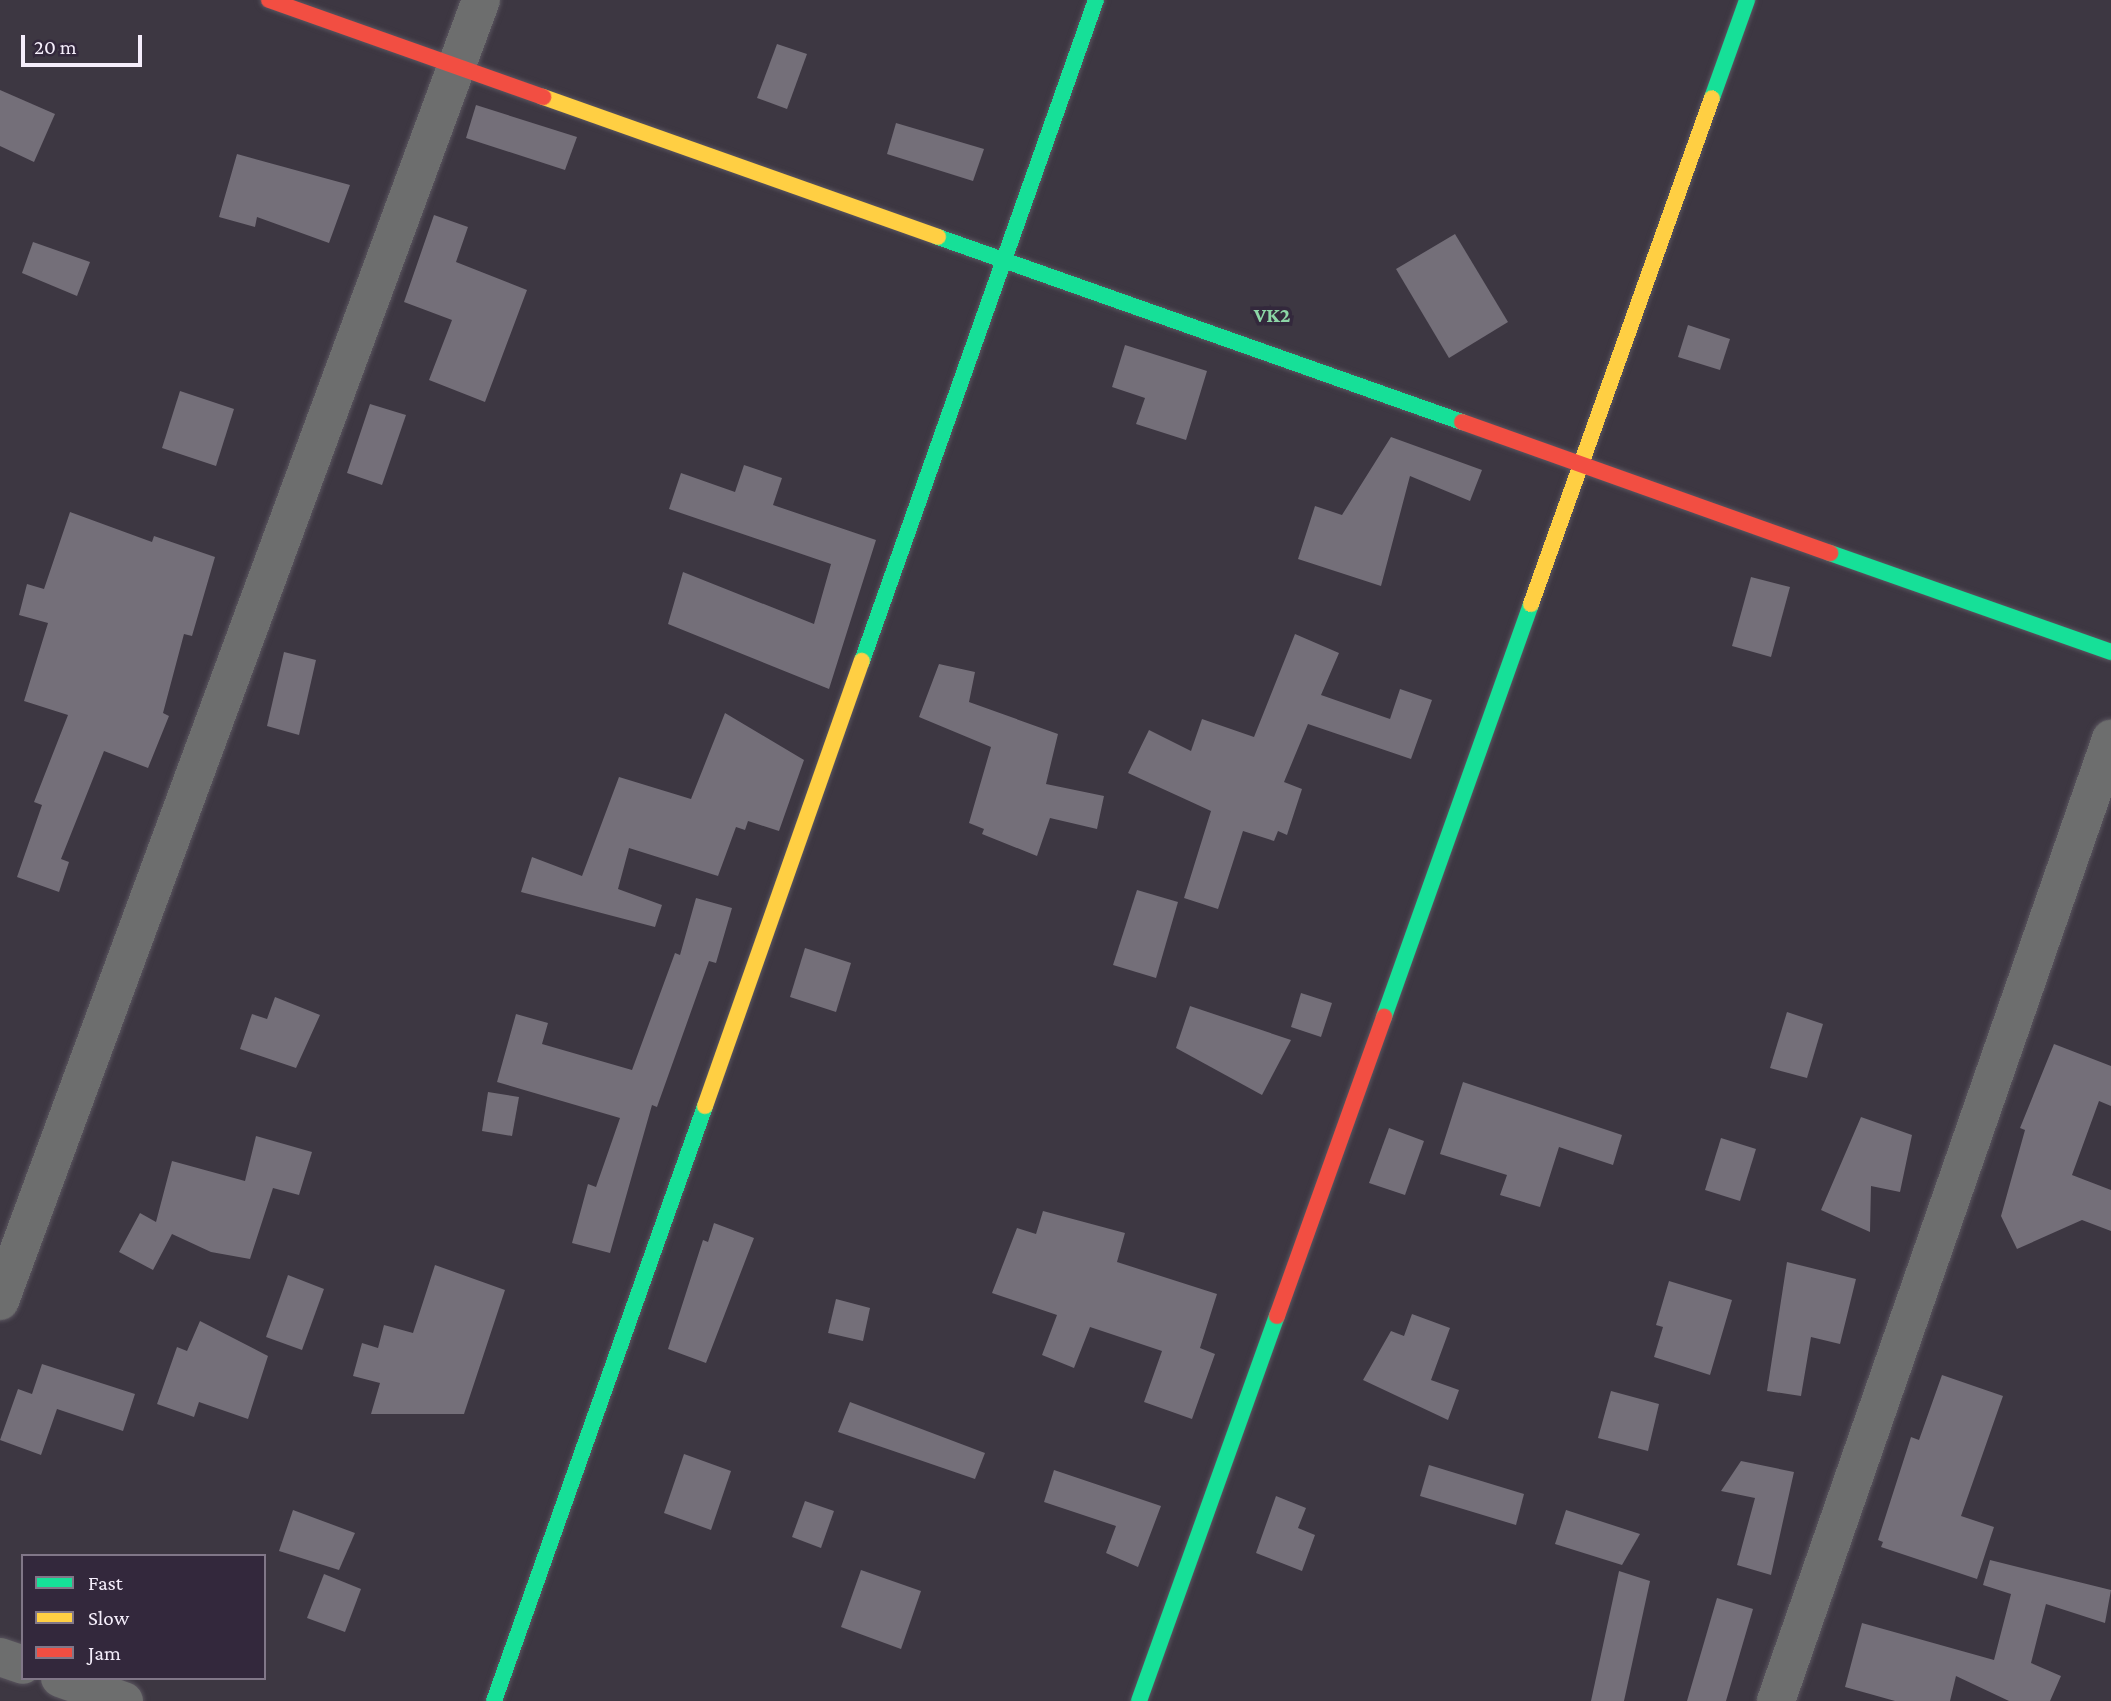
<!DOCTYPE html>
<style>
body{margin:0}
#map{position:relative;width:2111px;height:1701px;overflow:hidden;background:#3d3742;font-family:"Crimson Pro",serif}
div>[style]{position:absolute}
.building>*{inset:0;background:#746f79}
.roads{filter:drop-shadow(0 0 2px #5a555f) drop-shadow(0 0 2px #5a555f)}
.street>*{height:38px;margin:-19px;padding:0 19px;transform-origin:19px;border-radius:19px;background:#6d6e6e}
.fast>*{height:16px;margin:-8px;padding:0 8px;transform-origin:8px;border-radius:8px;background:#16e098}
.slow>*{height:16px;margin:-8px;padding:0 8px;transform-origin:8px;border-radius:8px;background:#ffcf43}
.jam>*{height:16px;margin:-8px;padding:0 8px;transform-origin:8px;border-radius:8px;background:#f24e42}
span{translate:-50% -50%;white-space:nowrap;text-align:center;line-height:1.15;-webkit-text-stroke:7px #33283c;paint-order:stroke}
.quarter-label{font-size:21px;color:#8cd6a6;font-weight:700}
.legend{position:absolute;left:21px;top:1554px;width:245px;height:126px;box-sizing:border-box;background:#33283c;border:2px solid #817788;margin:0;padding:9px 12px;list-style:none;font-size:21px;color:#f5eefb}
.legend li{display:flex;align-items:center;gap:14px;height:35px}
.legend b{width:35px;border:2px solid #817788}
.scale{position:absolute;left:21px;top:35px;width:121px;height:32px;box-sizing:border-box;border:4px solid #f5eefb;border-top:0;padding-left:9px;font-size:21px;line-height:24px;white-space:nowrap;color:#f5eefb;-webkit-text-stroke:5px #33283c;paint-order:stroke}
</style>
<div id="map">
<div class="building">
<div style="clip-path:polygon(777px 44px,807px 54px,787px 109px,757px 98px)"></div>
<div style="clip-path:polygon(0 90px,55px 114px,34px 162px,0 146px)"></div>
<div style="clip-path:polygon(476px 105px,577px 137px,565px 170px,466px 138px)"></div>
<div style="clip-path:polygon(896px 123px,984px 149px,973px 181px,887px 154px)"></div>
<div style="clip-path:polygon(237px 154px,350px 185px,329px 243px,257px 217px,255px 227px,219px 217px)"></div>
<div style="clip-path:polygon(434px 215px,468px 227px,456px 262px,527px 290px,485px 402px,429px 380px,452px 320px,404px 302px)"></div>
<div style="clip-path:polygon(1455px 234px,1508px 322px,1449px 358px,1396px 269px)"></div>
<div style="clip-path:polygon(33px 242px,90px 262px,77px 296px,22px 273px)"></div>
<div style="clip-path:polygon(1688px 325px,1730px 339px,1720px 370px,1678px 357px)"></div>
<div style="clip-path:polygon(1125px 345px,1207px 371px,1186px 440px,1136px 424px,1145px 398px,1112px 387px)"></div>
<div style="clip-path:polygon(180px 391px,234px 409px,216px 466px,162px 448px)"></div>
<div style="clip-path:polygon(370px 404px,406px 415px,382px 485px,347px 473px)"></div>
<div style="clip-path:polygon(1391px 437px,1482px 470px,1470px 501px,1410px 476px,1381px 586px,1298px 559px,1315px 506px,1342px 515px)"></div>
<div style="clip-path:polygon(744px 465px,782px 478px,773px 505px,876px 540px,829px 689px,668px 624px,683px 572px,814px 624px,831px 564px,669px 509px,681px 473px,735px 492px)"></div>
<div style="clip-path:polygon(70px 512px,152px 542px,154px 536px,215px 557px,192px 636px,184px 634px,163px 713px,169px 716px,148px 768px,104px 751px,61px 859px,69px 862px,59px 892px,17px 877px,42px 805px,34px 802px,68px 715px,24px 701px,48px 623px,19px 615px,27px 584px,44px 589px)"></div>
<div style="clip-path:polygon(1751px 577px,1790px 587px,1771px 657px,1732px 646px)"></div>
<div style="clip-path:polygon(1295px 634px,1339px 653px,1321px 695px,1390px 719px,1400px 689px,1432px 700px,1411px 759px,1308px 724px,1284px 782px,1302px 789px,1287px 835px,1278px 831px,1274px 841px,1243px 831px,1218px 909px,1184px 898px,1211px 811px,1128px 773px,1149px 730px,1191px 751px,1202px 719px,1254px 737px)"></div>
<div style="clip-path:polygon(284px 652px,316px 660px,299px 735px,267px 726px)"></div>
<div style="clip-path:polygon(939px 664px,975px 672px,969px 702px,1058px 734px,1046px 784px,1104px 796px,1097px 829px,1050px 818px,1037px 856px,982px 834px,984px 829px,969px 823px,991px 747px,919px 717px)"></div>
<div style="clip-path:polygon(725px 713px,804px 760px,779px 831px,748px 821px,745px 830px,736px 827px,718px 876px,629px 848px,618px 889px,662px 905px,655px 927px,521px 892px,532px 857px,582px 876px,619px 777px,691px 799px)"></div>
<div style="clip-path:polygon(1137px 890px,1178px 902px,1156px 978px,1113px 965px)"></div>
<div style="clip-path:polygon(696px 898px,732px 908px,716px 963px,709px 961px,657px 1107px,652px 1105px,610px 1253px,572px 1243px,588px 1184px,596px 1187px,620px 1118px,497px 1082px,516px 1014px,548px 1023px,542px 1044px,632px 1070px,675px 953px,680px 955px)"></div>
<div style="clip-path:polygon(805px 948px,851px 963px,836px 1012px,790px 997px)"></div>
<div style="clip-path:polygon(1301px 993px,1332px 1003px,1321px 1037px,1291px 1027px)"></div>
<div style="clip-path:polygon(275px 997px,320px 1015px,296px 1068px,240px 1049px,252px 1014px,267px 1019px)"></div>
<div style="clip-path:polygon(1190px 1006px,1291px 1040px,1262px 1095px,1176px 1048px)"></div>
<div style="clip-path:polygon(1787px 1012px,1823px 1024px,1807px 1078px,1770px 1068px)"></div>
<div style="clip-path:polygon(2054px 1044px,2111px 1066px,2111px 1106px,2099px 1101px,2072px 1175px,2111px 1190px,2111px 1231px,2082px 1220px,2017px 1249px,2001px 1216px,2025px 1130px,2020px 1128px)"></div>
<div style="clip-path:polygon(1463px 1082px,1622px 1135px,1613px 1165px,1559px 1147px,1540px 1207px,1500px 1195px,1507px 1175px,1440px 1154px)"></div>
<div style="clip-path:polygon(488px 1092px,519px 1097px,512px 1136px,482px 1131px)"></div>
<div style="clip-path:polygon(1861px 1117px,1912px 1135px,1900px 1192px,1871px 1186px,1870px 1232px,1821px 1210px)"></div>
<div style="clip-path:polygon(1389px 1128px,1424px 1141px,1405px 1195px,1369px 1183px)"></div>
<div style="clip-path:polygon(256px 1136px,312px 1152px,299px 1195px,273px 1188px,250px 1259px,211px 1252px,172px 1234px,153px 1270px,119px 1252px,140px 1213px,156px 1222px,172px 1161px,245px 1181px)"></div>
<div style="clip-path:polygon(1721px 1138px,1756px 1149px,1740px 1201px,1705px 1190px)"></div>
<div style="clip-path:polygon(1043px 1211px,1125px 1233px,1117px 1262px,1217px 1294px,1200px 1348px,1215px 1354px,1192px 1419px,1144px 1402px,1162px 1351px,1090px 1327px,1074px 1368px,1042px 1355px,1057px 1315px,992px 1293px,1017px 1228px,1036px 1234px)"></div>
<div style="clip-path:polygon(714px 1223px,754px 1238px,706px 1363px,668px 1349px,703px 1240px,708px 1242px)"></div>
<div style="clip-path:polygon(1787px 1262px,1856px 1279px,1840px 1344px,1811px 1337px,1801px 1396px,1767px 1391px)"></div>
<div style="clip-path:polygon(435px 1265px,505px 1290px,464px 1414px,371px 1414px,380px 1383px,353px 1376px,362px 1343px,378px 1348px,384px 1325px,413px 1333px)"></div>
<div style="clip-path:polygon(288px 1275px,324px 1289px,302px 1350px,266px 1337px)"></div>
<div style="clip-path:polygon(1669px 1281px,1732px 1300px,1710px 1375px,1654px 1357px,1663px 1327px,1656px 1325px)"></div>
<div style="clip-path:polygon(836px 1299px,870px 1308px,863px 1341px,828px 1333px)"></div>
<div style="clip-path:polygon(1412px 1314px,1450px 1328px,1431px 1380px,1459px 1390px,1448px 1420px,1363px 1380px,1391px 1331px,1404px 1336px)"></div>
<div style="clip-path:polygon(200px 1321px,268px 1356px,248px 1419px,199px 1402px,194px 1417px,157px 1404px,177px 1347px,187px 1351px)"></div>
<div style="clip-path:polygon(42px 1364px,135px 1394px,123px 1431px,57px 1409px,41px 1455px,0 1440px,18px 1389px,32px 1394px)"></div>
<div style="clip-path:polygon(1942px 1375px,2003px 1396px,1961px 1516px,1994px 1527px,1977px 1579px,1881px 1547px,1883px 1542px,1878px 1540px,1911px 1437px,1919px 1440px)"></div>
<div style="clip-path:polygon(1611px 1391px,1659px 1404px,1648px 1451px,1598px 1438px)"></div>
<div style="clip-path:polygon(850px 1402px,985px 1453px,975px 1479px,838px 1432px)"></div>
<div style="clip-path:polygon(684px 1454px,731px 1471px,711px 1530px,664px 1513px)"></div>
<div style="clip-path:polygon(1741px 1461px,1794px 1472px,1771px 1575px,1737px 1565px,1755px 1498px,1721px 1491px)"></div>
<div style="clip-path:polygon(1429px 1465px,1524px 1494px,1516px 1525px,1420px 1496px)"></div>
<div style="clip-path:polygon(1054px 1470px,1161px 1506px,1138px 1567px,1106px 1553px,1116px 1526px,1044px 1502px)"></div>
<div style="clip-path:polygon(1276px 1496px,1306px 1508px,1298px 1528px,1315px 1535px,1302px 1571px,1256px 1553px)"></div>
<div style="clip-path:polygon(805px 1501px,834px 1511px,821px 1548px,792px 1537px)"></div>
<div style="clip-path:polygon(293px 1510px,355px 1533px,339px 1570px,279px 1551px)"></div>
<div style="clip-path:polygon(1566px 1510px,1640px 1534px,1622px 1565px,1555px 1544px)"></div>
<div style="clip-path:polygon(1990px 1560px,2111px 1590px,2105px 1623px,2046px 1604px,2031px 1663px,2061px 1676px,2050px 1701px,2009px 1701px,1956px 1676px,1950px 1701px,1895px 1701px,1845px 1687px,1862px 1623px,1994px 1660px,2011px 1594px,1983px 1585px)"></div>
<div style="clip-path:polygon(861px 1570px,921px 1591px,901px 1649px,841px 1627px)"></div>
<div style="clip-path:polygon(1619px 1571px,1650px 1581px,1624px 1701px,1591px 1701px)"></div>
<div style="clip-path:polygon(324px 1574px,361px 1589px,345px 1632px,307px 1618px)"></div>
<div style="clip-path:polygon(1717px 1598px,1753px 1609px,1726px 1701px,1687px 1701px)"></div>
</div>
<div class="roads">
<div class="street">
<div style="left:0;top:1301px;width:1387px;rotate:-69.71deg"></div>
<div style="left:0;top:1657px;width:24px;rotate:19deg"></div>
<div style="left:60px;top:1678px;width:68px;rotate:19.8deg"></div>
<div style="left:1776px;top:1701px;width:1019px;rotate:-70.8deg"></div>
</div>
<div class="fast">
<div style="left:1712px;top:98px;width:104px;rotate:-70.3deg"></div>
<div style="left:938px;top:237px;width:556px;rotate:19.45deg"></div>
<div style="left:1830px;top:553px;width:298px;rotate:19.4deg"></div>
<div style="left:862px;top:661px;width:701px;rotate:-70.51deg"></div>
<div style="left:1384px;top:1017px;width:438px;rotate:-70.4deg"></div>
<div style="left:494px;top:1701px;width:631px;rotate:-70.47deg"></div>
<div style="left:1139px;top:1701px;width:409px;rotate:-70.3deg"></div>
</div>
<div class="slow">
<div style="left:543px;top:97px;width:419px;rotate:19.5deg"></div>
<div style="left:1531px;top:604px;width:537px;rotate:-70.32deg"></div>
<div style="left:705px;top:1106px;width:472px;rotate:-70.6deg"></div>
</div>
<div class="jam">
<div style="left:269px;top:0;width:291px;rotate:19.5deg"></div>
<div style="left:1462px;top:422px;width:391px;rotate:19.6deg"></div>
<div style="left:1277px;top:1316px;width:318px;rotate:-70.3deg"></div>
</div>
</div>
<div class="quarter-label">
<span style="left:1272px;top:315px">VK2</span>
</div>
<ul class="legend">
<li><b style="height:9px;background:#16e098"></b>Fast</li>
<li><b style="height:9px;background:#ffcf43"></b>Slow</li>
<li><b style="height:9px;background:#f24e42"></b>Jam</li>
</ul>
<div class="scale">20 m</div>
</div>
